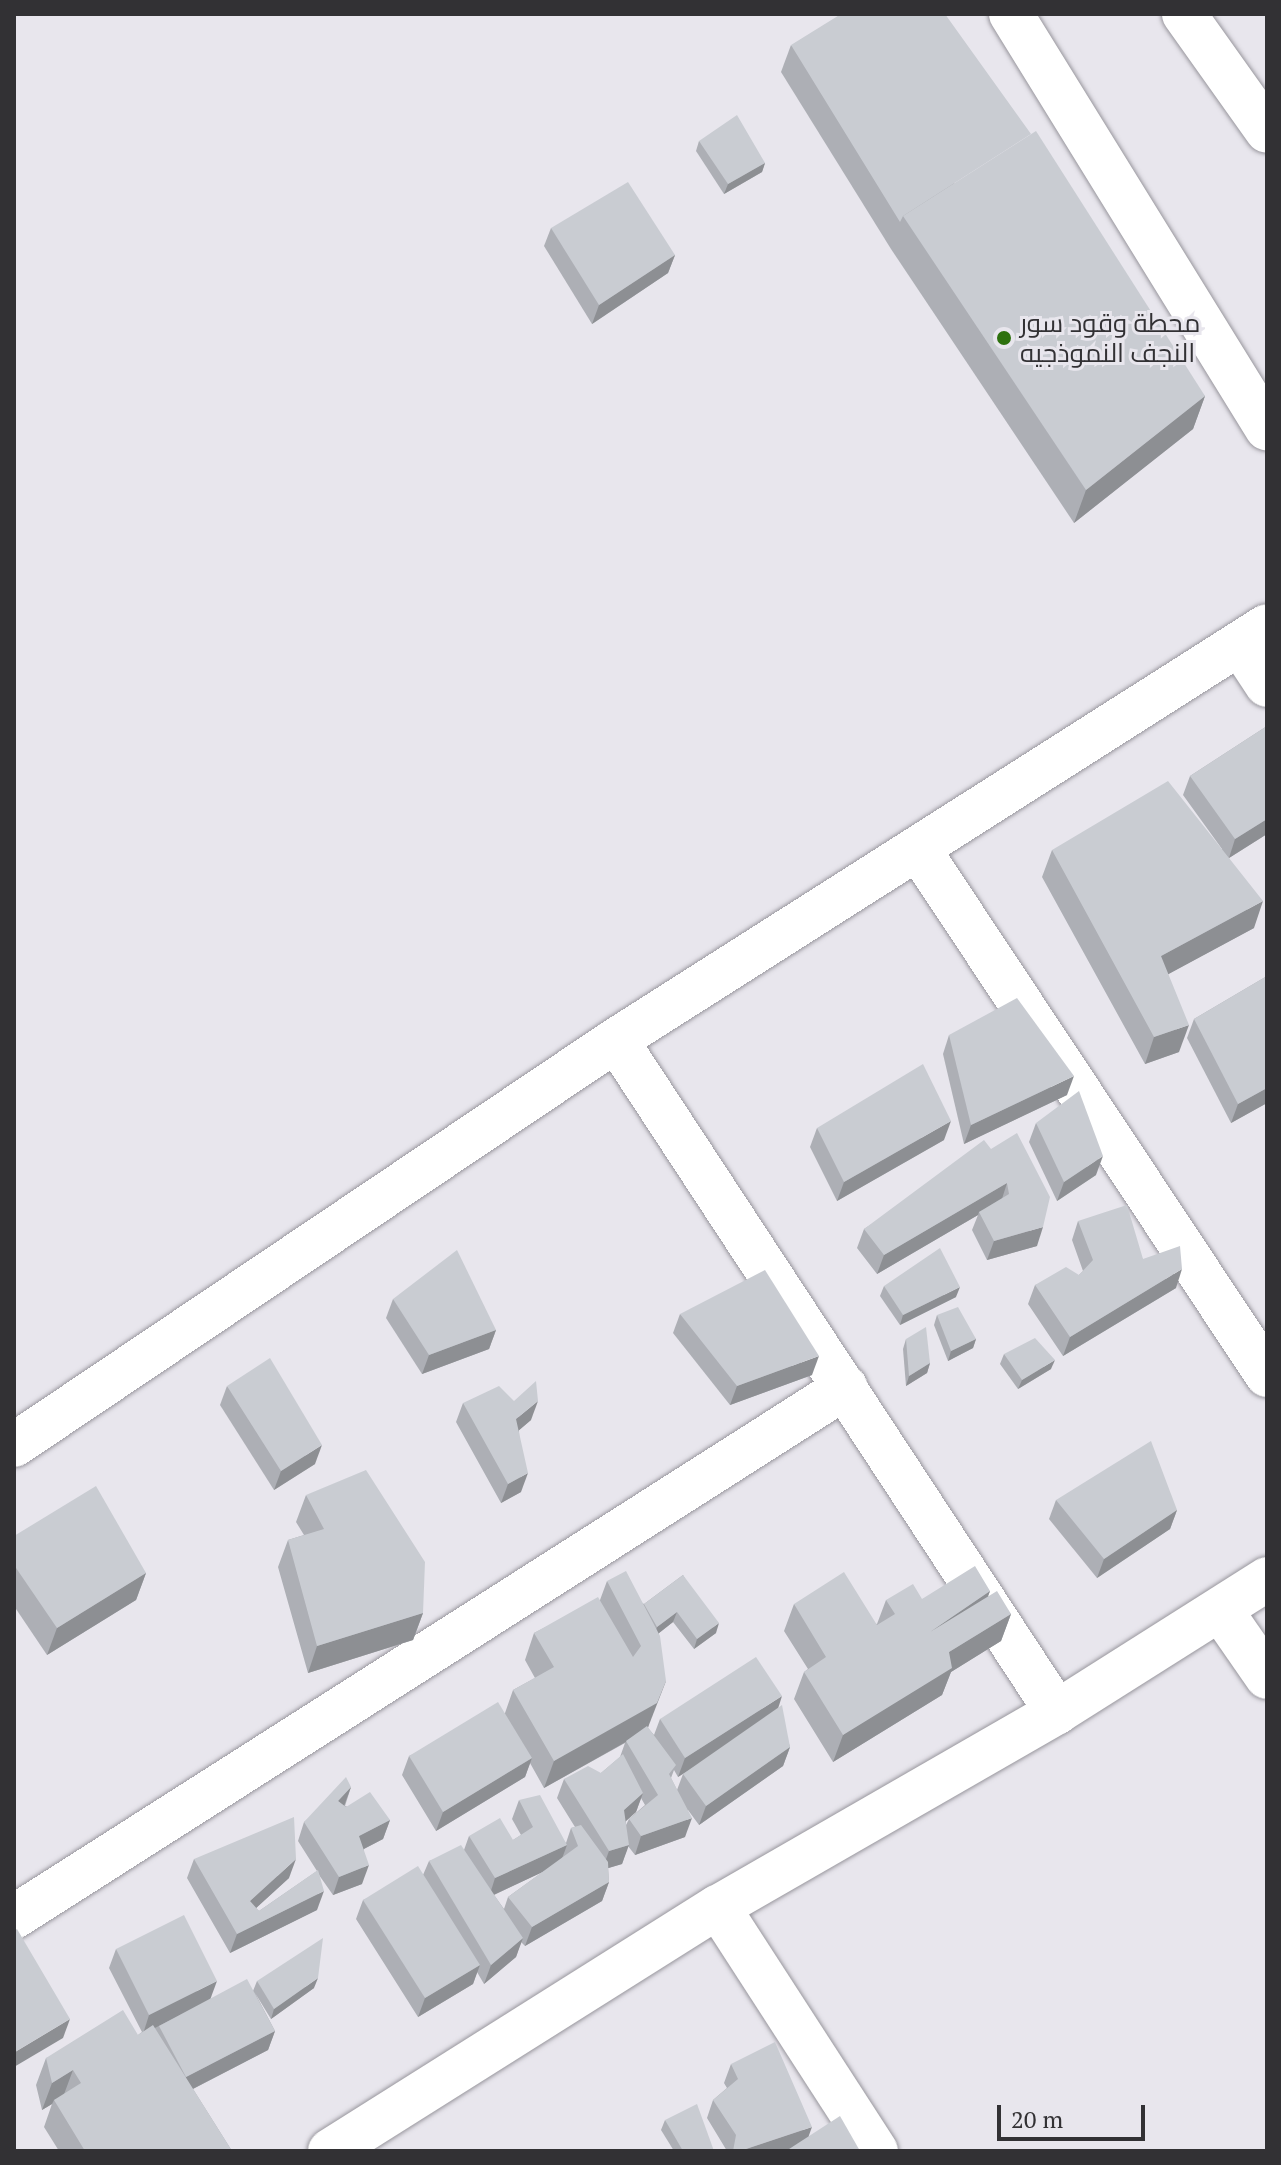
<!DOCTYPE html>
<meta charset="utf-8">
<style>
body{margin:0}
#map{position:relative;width:1281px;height:2165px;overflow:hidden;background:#e8e6ed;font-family:"PT Serif",Cairo,serif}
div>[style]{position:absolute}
.roads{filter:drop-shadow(0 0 2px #98969d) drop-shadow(0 0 2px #98969d)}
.minor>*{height:44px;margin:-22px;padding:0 22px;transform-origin:22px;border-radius:22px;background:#fff}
.major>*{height:44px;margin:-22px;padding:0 22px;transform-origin:22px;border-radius:22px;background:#fff}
.wall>*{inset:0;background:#adafb5}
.shaded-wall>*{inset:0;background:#8d8f93}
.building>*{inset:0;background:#c9ccd2}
.dots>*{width:22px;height:22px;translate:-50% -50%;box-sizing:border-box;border:4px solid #e8e6ed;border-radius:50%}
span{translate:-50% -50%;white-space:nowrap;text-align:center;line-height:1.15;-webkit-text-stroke:6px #e8e6ed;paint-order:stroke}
.poi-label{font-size:26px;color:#323134}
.left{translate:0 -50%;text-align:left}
.frame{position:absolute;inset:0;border:16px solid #323134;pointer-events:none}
.scale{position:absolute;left:997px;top:2105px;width:148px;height:36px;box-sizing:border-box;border:4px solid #323134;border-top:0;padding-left:10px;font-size:24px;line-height:28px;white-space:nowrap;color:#323134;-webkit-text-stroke:6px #e8e6ed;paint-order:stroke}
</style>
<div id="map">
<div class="roads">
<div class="minor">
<div style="left:1011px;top:14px;width:487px;rotate:58.3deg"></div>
<div style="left:1240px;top:644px;width:49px;rotate:56.6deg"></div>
<div style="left:919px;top:850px;width:630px;rotate:56.46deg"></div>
<div style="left:616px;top:1040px;width:804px;rotate:56.73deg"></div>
<div style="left:14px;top:1445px;width:726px;rotate:-33.93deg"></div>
<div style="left:616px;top:1040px;width:771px;rotate:-32.45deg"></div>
<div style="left:1222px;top:1612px;width:79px;rotate:55.3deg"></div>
<div style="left:718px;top:1907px;width:291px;rotate:57.1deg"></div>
<div style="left:14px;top:1917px;width:986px;rotate:-32.5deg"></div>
<div style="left:330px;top:2151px;width:458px;rotate:-32.2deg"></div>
<div style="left:718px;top:1907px;width:391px;rotate:-29.9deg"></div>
<div style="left:1057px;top:1712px;width:249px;rotate:-32.3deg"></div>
</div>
<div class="major">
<div style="left:1184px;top:14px;width:143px;rotate:54.6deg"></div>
</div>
</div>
<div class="wall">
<div style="clip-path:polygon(791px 45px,1205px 396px,1193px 429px,1074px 523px,891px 249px,781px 72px)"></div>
<div style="clip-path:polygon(699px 141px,765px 163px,762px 172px,724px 194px,696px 151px)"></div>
<div style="clip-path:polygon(551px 228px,675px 255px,668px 273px,592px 324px,544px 246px)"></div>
<div style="clip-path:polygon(1267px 726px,1267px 834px,1229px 858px,1254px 928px,1168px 974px,1179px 1052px,1145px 1064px,1042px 877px,1052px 850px,1222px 849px,1183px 795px,1190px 776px)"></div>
<div style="clip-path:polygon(1267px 976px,1267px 1103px,1231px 1123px,1187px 1038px,1194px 1019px)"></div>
<div style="clip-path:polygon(949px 1035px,1067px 1095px,964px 1144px,943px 1054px)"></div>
<div style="clip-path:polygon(1036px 1123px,1096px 1175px,1057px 1201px,1029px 1142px)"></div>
<div style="clip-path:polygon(817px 1128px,944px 1140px,837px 1201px,810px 1147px)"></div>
<div style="clip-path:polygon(991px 1149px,1037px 1246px,987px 1260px,972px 1230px,978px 1215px,877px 1274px,857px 1248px,864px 1229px)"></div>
<div style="clip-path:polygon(1078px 1221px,1143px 1259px,1176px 1288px,1063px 1356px,1028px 1304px,1035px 1285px,1079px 1275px,1083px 1271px,1072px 1240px)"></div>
<div style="clip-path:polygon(884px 1286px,956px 1297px,900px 1325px,880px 1296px)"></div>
<div style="clip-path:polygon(393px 1299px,496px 1330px,489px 1349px,422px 1374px,386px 1318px)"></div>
<div style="clip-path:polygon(680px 1314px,812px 1375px,730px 1405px,673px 1333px)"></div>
<div style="clip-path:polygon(937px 1315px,976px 1339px,973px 1348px,948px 1361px,934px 1325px)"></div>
<div style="clip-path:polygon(906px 1339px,930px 1363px,927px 1373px,906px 1386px,903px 1349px)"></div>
<div style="clip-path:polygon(1004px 1354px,1051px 1369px,1018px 1389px,1000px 1364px)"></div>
<div style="clip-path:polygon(227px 1386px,315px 1464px,274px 1490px,220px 1405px)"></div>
<div style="clip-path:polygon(463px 1403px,531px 1420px,519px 1430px,521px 1492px,501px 1503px,456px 1422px)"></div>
<div style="clip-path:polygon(306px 1495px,423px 1613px,413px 1640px,308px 1673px,278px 1567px,288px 1540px,304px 1535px,296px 1522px)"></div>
<div style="clip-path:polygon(1056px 1500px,1177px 1510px,1170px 1529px,1097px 1578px,1049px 1519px)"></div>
<div style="clip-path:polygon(14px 1536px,146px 1573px,136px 1600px,47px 1655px,14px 1606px)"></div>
<div style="clip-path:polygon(evenodd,683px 1575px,716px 1633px,694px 1649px,673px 1622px,659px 1633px,648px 1728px,654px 1735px,660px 1719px,778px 1707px,790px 1747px,783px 1766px,699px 1825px,688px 1810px,685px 1837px,635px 1855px,628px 1846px,622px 1864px,608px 1868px,609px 1882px,602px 1901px,525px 1946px,521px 1942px,516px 1957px,484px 1984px,477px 1972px,473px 1984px,418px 2017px,356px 1919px,363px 1900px,423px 1875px,429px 1861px,464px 1850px,469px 1836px,513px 1840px,521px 1835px,512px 1819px,519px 1800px,566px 1843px,571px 1828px,575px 1827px,557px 1798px,564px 1779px,601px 1773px,620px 1757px,625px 1743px,544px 1788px,530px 1763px,525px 1777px,436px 1831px,402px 1775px,409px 1756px,505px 1713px,513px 1690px,535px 1678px,525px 1660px,534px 1633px,600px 1600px,607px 1581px,644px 1604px,683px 1575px,674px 1770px,678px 1777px,687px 1771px,683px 1774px,677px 1790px,671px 1778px,674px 1770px,683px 1575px,641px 1798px,645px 1805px,629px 1819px,626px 1825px,626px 1821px,636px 1812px,641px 1798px,683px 1575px,544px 1871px,508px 1897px,504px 1909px,494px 1895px,544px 1871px)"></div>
<div style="clip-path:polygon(990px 1591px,988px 1596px,1011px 1614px,1001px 1641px,951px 1672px,942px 1695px,833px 1762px,794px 1699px,804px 1672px,808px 1669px,784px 1631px,794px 1604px,877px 1624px,886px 1600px,922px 1599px)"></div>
<div style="clip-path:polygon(351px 1787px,345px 1806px,390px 1820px,383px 1839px,364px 1849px,362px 1884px,333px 1895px,319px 1875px,317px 1910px,230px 1953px,187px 1878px,194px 1859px,289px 1878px,256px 1908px,259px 1911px,317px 1871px,298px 1841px,304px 1822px)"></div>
<div style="clip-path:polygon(116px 1949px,211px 1999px,253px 1991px,257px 1981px,314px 1988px,271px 2019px,255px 1993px,275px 2031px,268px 2050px,193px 2089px,232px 2151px,59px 2151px,44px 2127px,52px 2104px,42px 2110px,36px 2085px,46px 2058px,138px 2035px,142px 2032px,109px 1968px)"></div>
<div style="clip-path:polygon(731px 2064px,809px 2136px,860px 2151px,727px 2151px,707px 2118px,713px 2100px,727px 2088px,724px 2083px)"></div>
<div style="clip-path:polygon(665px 2120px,714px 2151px,674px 2151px,661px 2130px)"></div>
</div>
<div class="shaded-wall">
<div style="clip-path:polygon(765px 163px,762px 172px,724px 194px,728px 184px)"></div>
<div style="clip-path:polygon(675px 255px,668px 273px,592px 324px,599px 305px)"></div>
<div style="clip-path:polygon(1205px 396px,1193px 429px,1074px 523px,1086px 490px)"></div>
<div style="clip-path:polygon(1267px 819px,1267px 834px,1229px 858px,1235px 839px)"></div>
<div style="clip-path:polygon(1263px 901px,1254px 928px,1152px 983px,1161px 956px)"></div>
<div style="clip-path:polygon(1189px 1025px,1179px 1052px,1145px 1064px,1154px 1037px)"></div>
<div style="clip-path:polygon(1074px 1076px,1067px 1095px,964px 1144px,971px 1125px)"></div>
<div style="clip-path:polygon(1267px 1088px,1267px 1103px,1231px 1123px,1238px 1104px)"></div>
<div style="clip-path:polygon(951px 1121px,944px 1140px,837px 1201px,844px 1182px)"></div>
<div style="clip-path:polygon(1103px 1156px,1096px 1175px,1057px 1201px,1064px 1182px)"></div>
<div style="clip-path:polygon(1007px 1183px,1001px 1202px,979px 1212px,978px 1215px,877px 1274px,884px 1255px)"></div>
<div style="clip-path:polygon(1043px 1227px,1037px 1246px,987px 1260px,994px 1241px)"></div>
<div style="clip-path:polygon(1182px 1269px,1176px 1288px,1063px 1356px,1070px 1337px)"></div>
<div style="clip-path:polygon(960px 1287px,956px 1297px,900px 1325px,903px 1315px)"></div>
<div style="clip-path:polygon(496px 1330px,489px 1349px,422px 1374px,429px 1355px)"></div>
<div style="clip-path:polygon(976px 1339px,973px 1348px,948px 1361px,951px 1351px)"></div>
<div style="clip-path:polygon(819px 1356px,812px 1375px,730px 1405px,737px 1386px)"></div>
<div style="clip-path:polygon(1055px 1360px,1051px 1369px,1018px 1389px,1022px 1380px)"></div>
<div style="clip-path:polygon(930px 1363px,927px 1373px,906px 1386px,909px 1376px)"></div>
<div style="clip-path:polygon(538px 1401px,531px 1420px,510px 1438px,516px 1419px)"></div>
<div style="clip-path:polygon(322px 1445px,315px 1464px,274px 1490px,281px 1471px)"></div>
<div style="clip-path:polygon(528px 1473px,521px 1492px,501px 1503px,508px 1484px)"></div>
<div style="clip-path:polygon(1177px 1510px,1170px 1529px,1097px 1578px,1104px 1559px)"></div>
<div style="clip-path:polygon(146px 1573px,136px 1600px,47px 1655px,57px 1628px)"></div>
<div style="clip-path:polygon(990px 1591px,980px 1618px,930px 1632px)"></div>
<div style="clip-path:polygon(677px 1612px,673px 1622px,654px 1637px,657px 1627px)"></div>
<div style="clip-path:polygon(423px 1613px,413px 1640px,308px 1673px,317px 1646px)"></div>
<div style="clip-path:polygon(1011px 1614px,1001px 1641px,951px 1672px,942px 1695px,833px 1762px,843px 1735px,949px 1652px)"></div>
<div style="clip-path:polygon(719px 1623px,716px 1633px,694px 1649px,697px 1639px)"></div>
<div style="clip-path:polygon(666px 1681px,647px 1730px,544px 1788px,554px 1761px)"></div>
<div style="clip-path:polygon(782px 1696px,776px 1715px,678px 1777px,685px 1758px)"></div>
<div style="clip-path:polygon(790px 1747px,783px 1766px,699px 1825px,706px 1806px)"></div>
<div style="clip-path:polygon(532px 1758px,525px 1777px,436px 1831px,443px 1812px)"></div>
<div style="clip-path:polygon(351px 1787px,344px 1806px,338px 1801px)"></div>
<div style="clip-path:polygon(643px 1793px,636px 1812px,617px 1829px,624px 1810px)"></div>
<div style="clip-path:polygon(692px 1818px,685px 1837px,635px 1855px,641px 1836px)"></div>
<div style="clip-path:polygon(390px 1820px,383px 1839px,352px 1855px,359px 1836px)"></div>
<div style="clip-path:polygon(567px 1845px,560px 1864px,489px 1897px,495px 1878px)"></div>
<div style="clip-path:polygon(629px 1845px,622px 1864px,602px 1870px,609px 1851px)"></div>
<div style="clip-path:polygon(296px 1859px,289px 1878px,243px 1920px,250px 1901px)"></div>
<div style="clip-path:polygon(369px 1865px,362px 1884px,333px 1895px,339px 1877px)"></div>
<div style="clip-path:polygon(609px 1882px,602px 1901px,525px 1946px,532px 1927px)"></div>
<div style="clip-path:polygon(324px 1891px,317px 1910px,230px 1953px,237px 1934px)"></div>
<div style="clip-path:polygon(523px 1938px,516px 1957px,484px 1984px,491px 1965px)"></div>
<div style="clip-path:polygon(480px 1965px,473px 1984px,418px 2017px,425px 1998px)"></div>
<div style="clip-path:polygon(318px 1978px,314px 1988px,271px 2019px,274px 2009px)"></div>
<div style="clip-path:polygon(217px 1981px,210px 2000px,143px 2034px,149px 2015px)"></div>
<div style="clip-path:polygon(70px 2019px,63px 2038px,14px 2067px,15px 2052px)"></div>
<div style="clip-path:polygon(275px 2031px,268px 2050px,179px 2096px,186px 2077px)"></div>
<div style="clip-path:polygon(73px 2070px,63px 2097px,54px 2100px,52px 2104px,42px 2110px,52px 2083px)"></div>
<div style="clip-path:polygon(812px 2127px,805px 2146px,790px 2151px,740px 2151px)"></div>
</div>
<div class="building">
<div style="clip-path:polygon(841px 14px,945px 14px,1031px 134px,903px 216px,900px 222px,791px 45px)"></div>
<div style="clip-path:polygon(737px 115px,765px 163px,728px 184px,699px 141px)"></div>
<div style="clip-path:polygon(1036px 131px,1205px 396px,1086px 490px,903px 216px)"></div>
<div style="clip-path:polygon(628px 182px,675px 255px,599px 305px,551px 228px)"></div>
<div style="clip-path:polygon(1267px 726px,1267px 819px,1235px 839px,1190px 776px)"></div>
<div style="clip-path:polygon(1168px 781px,1263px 901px,1161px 956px,1189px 1025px,1154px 1037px,1052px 850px)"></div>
<div style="clip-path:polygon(1267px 976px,1267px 1088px,1238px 1104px,1194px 1019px)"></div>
<div style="clip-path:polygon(1017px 998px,1074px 1076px,971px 1125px,949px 1035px)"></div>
<div style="clip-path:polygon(923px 1064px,951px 1121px,844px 1182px,817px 1128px)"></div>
<div style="clip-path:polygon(1079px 1091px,1103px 1156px,1064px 1182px,1036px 1123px)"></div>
<div style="clip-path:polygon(1017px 1133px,1050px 1197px,1043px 1227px,994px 1241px,979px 1212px,1009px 1194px,1007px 1183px,884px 1255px,864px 1229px,984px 1140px,991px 1149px)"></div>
<div style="clip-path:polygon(1127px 1205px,1143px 1259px,1180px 1246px,1182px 1269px,1070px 1337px,1035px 1285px,1066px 1267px,1079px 1275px,1093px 1260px,1078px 1221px)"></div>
<div style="clip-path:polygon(940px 1248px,960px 1287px,903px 1315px,884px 1286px)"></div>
<div style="clip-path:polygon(457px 1250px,496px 1330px,429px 1355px,393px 1299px)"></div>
<div style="clip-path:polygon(765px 1270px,819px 1356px,737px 1386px,680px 1314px)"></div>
<div style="clip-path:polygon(958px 1307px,976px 1339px,951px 1351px,937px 1315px)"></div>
<div style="clip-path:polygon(926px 1327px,930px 1363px,909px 1376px,906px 1339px)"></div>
<div style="clip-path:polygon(1035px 1338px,1055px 1360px,1022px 1380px,1004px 1354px)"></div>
<div style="clip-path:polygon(270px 1358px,322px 1445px,281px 1471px,227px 1386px)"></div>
<div style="clip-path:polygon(536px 1381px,538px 1401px,516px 1419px,528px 1473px,508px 1484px,463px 1403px,499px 1386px,514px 1401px)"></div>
<div style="clip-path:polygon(1151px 1441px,1177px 1510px,1104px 1559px,1056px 1500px)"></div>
<div style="clip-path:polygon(366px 1470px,425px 1562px,423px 1613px,317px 1646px,288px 1540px,324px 1529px,306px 1495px)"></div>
<div style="clip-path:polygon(96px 1486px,146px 1573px,57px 1628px,14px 1565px,14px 1536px)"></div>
<div style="clip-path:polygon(975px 1566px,990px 1591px,930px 1632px,997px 1591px,1011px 1614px,949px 1652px,952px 1668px,843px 1735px,804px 1672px,826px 1657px,794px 1604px,844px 1572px,877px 1625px,895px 1614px,886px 1600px,913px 1584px,922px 1599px)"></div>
<div style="clip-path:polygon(626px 1571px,660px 1636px,666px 1681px,657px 1703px,554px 1761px,513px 1690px,554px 1667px,534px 1633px,598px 1597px,633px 1657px,641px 1646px,607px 1581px)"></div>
<div style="clip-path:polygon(683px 1575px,719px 1623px,697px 1639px,677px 1612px,657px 1627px,644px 1604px)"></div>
<div style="clip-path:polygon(756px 1657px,782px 1696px,685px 1758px,660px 1719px)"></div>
<div style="clip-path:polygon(498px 1702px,532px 1758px,443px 1812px,409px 1756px)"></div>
<div style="clip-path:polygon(782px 1705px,790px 1747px,706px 1806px,683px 1774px)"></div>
<div style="clip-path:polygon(647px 1726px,676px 1765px,669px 1774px,692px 1818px,641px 1836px,629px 1819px,658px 1795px,626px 1741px)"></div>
<div style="clip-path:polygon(623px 1754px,643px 1793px,624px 1810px,629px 1845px,609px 1851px,564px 1779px,588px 1766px,601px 1773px)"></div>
<div style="clip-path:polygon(346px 1777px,351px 1787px,338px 1801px,346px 1807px,370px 1792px,390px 1820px,359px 1836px,369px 1865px,339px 1877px,304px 1822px)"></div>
<div style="clip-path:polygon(540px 1795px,567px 1845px,495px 1878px,469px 1836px,500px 1818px,513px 1840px,533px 1827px,519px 1800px)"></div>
<div style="clip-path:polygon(294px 1817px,296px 1859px,250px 1901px,259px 1911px,318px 1870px,324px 1891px,237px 1934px,194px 1859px)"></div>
<div style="clip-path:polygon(581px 1825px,608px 1862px,609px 1882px,532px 1927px,508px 1897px,578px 1846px,571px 1828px)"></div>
<div style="clip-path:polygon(461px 1845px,523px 1938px,491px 1965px,429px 1861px)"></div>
<div style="clip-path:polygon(418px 1866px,480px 1965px,425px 1998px,363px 1900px)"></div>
<div style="clip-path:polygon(184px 1915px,217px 1981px,149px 2015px,116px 1949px)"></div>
<div style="clip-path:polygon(17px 1929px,70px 2019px,15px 2052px,14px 1931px)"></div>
<div style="clip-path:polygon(323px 1938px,318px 1978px,274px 2009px,257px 1981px)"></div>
<div style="clip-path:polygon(247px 1979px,275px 2031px,186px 2077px,159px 2026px)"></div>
<div style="clip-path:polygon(123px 2010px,138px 2035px,153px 2025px,232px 2151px,85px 2151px,54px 2100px,81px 2083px,73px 2070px,52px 2083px,46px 2058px)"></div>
<div style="clip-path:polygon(775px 2042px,812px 2127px,740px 2151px,733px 2151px,736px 2135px,713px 2100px,738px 2079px,731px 2064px)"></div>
<div style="clip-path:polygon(697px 2104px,714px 2151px,683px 2151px,665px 2120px)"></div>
<div style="clip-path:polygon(840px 2116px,860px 2151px,786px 2151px)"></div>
</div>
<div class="dots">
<div style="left:1004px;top:338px;background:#2d710e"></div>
</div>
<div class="poi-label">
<span class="left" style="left:1020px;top:338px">محطة وقود سور<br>النجف النموذجيه</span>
</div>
<div class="frame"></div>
<div class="scale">20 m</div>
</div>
